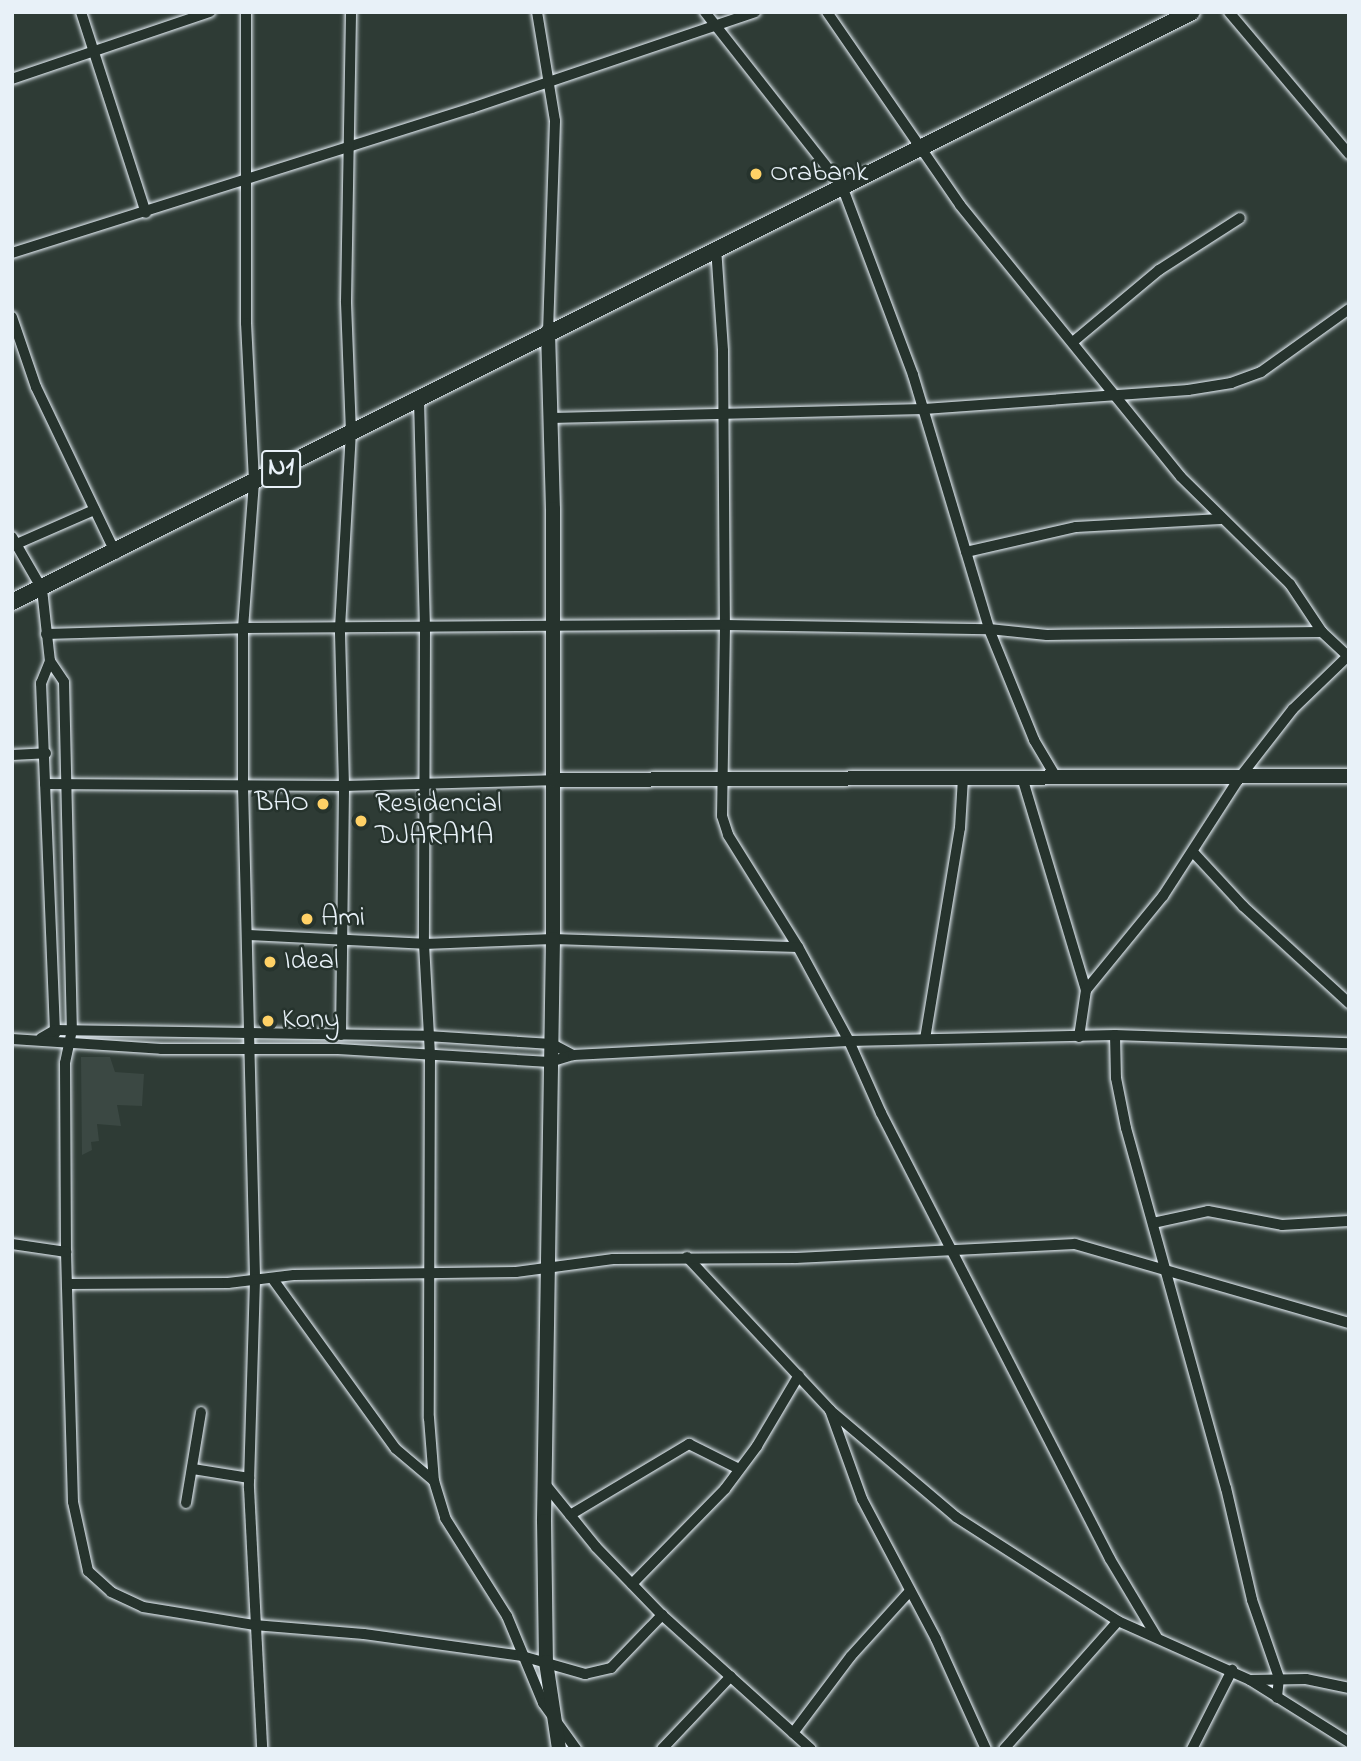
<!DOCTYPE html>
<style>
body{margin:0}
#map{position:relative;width:1361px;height:1761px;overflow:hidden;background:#2e3b35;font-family:"Indie Flower",sans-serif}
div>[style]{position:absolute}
.built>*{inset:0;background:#3b4843}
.roads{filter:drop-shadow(0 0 2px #e8f1f8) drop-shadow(0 0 2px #e8f1f8)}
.street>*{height:10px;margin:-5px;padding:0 5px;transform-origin:5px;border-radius:5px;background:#26332d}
.secondary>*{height:14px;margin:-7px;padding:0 7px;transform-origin:7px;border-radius:7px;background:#26332d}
.primary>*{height:16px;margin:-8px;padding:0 8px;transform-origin:8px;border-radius:8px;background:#26332d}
.dots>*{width:19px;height:19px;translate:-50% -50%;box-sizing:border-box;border:4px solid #26332d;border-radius:50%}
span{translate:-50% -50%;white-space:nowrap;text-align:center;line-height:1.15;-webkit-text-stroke:5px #26332d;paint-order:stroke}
.shield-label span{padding:2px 5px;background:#26332d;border:2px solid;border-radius:5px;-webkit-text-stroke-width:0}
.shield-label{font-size:26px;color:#e8f1f8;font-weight:700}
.poi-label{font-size:28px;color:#e8f1f8}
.left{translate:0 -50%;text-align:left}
.right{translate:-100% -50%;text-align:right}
.frame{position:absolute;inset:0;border:14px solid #e8f1f8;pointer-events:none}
</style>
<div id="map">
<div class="built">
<div style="clip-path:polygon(81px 1057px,110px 1057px,115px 1072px,144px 1074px,142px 1106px,117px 1105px,121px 1126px,97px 1124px,99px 1141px,91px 1142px,92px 1150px,82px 1155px)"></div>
</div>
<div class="roads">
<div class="street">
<div style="left:81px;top:12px;width:211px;rotate:72.1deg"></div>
<div style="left:246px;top:12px;width:311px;rotate:90deg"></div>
<div style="left:246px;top:323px;width:159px;rotate:87.1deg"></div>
<div style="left:254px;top:482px;width:146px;rotate:94.3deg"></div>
<div style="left:243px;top:628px;width:158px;rotate:90deg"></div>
<div style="left:243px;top:786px;width:494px;rotate:88.6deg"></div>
<div style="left:255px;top:1280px;width:208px;rotate:91.7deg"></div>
<div style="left:249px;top:1488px;width:261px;rotate:87.1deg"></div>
<div style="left:537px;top:12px;width:110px;rotate:80.6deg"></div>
<div style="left:555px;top:121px;width:210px;rotate:91.9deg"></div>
<div style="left:705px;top:12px;width:221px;rotate:51.8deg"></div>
<div style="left:842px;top:186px;width:202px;rotate:69.4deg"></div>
<div style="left:913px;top:375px;width:265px;rotate:73.3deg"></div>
<div style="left:989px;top:629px;width:120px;rotate:67.9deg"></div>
<div style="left:1034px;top:740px;width:43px;rotate:59.3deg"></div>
<div style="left:827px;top:12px;width:234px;rotate:55.4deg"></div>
<div style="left:960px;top:205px;width:350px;rotate:50.9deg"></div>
<div style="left:1181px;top:477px;width:153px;rotate:44.5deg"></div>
<div style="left:1290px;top:584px;width:58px;rotate:56.3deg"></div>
<div style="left:1322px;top:632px;width:35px;rotate:43deg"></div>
<div style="left:1229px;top:12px;width:186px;rotate:49.8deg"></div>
<div style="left:12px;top:79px;width:209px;rotate:-18.7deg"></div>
<div style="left:716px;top:247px;width:104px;rotate:86.1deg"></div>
<div style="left:723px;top:351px;width:274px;rotate:89.6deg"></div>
<div style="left:725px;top:625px;width:191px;rotate:90.9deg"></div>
<div style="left:722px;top:816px;width:20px;rotate:72deg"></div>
<div style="left:728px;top:835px;width:132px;rotate:58deg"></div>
<div style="left:798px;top:947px;width:107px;rotate:61.5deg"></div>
<div style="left:849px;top:1041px;width:79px;rotate:66deg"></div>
<div style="left:881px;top:1113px;width:501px;rotate:62.82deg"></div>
<div style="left:1110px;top:1559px;width:90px;rotate:59.1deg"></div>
<div style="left:12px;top:253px;width:482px;rotate:-17.5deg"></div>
<div style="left:472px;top:108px;width:299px;rotate:-18.7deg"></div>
<div style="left:12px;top:317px;width:74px;rotate:71.1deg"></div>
<div style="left:36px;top:387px;width:185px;rotate:64.4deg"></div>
<div style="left:1074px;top:341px;width:111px;rotate:-39.9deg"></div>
<div style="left:1159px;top:270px;width:96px;rotate:-32.7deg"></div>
<div style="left:419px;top:400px;width:228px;rotate:88.5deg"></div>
<div style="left:425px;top:628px;width:316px;rotate:90.2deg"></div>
<div style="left:424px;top:944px;width:110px;rotate:86.9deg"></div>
<div style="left:430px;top:1054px;width:364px;rotate:90.2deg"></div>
<div style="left:429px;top:1418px;width:63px;rotate:85.5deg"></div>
<div style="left:434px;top:1481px;width:39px;rotate:73deg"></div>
<div style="left:445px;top:1518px;width:116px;rotate:57.7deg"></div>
<div style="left:507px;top:1616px;width:94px;rotate:67.5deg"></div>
<div style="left:543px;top:1703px;width:57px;rotate:54.3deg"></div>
<div style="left:551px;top:418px;width:373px;rotate:-1.4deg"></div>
<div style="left:924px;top:409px;width:265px;rotate:-4.1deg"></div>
<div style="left:1188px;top:390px;width:44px;rotate:-9.2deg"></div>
<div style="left:1231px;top:383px;width:32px;rotate:-20deg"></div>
<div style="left:1261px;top:372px;width:108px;rotate:-35.6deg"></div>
<div style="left:12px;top:537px;width:60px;rotate:60deg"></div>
<div style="left:42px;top:589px;width:72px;rotate:83.7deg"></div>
<div style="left:50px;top:661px;width:25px;rotate:56deg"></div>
<div style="left:64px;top:682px;width:348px;rotate:88.7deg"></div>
<div style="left:72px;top:1030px;width:34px;rotate:102deg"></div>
<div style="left:65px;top:1063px;width:189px;rotate:89.7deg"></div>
<div style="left:66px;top:1252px;width:250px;rotate:88.4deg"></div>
<div style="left:73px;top:1502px;width:71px;rotate:77.7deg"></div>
<div style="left:88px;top:1571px;width:31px;rotate:42deg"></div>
<div style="left:111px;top:1592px;width:35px;rotate:25deg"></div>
<div style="left:143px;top:1607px;width:112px;rotate:9.2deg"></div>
<div style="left:254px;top:1625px;width:110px;rotate:4.7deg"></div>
<div style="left:364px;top:1634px;width:160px;rotate:7.9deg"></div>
<div style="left:522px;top:1656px;width:66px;rotate:15.9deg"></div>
<div style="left:585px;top:1674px;width:27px;rotate:-13deg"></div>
<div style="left:611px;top:1668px;width:74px;rotate:-46.1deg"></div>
<div style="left:12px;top:546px;width:90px;rotate:-23.7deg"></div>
<div style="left:966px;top:552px;width:113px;rotate:-12.8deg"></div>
<div style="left:1076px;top:527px;width:145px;rotate:-3.2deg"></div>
<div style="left:46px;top:634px;width:197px;rotate:-1.7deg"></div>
<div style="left:243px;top:628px;width:482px;rotate:-0.4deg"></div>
<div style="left:725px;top:625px;width:264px;rotate:0.9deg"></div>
<div style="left:989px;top:629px;width:58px;rotate:5.9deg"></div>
<div style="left:1047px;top:635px;width:275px;rotate:-0.6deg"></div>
<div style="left:50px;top:661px;width:24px;rotate:112deg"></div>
<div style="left:41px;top:683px;width:351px;rotate:87.7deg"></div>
<div style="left:12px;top:755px;width:34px;rotate:-3deg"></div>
<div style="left:1022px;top:777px;width:222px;rotate:73.3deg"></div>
<div style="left:45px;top:784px;width:299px;rotate:0.4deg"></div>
<div style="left:344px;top:786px;width:209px;rotate:-1.6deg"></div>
<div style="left:1193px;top:852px;width:74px;rotate:47.2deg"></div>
<div style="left:1243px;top:906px;width:144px;rotate:42.5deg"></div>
<div style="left:249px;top:935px;width:175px;rotate:2.9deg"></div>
<div style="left:424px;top:944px;width:129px;rotate:-2.2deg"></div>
<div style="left:553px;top:939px;width:245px;rotate:1.9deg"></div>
<div style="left:341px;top:1035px;width:249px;rotate:-89.3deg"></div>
<div style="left:344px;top:786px;width:158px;rotate:-91.5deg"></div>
<div style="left:340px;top:628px;width:195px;rotate:-86.8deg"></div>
<div style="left:351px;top:433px;width:132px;rotate:-92.2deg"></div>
<div style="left:346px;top:301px;width:289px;rotate:-89deg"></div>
<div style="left:1115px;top:1035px;width:43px;rotate:88.7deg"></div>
<div style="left:1116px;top:1078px;width:51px;rotate:78.7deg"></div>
<div style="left:1126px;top:1128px;width:374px;rotate:74.5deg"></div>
<div style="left:1226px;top:1488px;width:115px;rotate:76.9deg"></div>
<div style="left:1252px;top:1600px;width:83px;rotate:70.9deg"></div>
<div style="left:1279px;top:1678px;width:20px;rotate:96deg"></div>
<div style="left:1079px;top:1037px;width:48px;rotate:-81.5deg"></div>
<div style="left:1086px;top:990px;width:122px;rotate:-50.7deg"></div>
<div style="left:1163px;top:896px;width:142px;rotate:-57.1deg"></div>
<div style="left:1240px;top:777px;width:86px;rotate:-52.1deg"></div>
<div style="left:1293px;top:709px;width:78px;rotate:-44deg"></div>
<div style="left:41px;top:1038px;width:16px;rotate:-30deg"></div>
<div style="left:55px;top:1030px;width:372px;rotate:0.9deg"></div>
<div style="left:427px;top:1036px;width:125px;rotate:3.7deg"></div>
<div style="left:552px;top:1044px;width:24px;rotate:28deg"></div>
<div style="left:12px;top:1039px;width:149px;rotate:3.8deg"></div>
<div style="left:161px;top:1049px;width:177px"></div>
<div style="left:338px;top:1049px;width:212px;rotate:3.5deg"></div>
<div style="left:550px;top:1062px;width:24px;rotate:-17deg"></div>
<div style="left:573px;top:1055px;width:276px;rotate:-2.9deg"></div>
<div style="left:849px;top:1041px;width:266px;rotate:-1.3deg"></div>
<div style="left:1115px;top:1035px;width:234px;rotate:2deg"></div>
<div style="left:925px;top:1039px;width:214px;rotate:-80.6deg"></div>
<div style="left:960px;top:828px;width:51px;rotate:-86.6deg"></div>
<div style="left:1153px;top:1223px;width:56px;rotate:-12.3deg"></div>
<div style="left:1208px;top:1211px;width:75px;rotate:10.7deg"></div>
<div style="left:1282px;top:1225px;width:67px;rotate:-3.4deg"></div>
<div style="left:12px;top:1244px;width:55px;rotate:8.4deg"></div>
<div style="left:687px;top:1257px;width:209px;rotate:46.9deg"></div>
<div style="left:830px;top:1410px;width:165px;rotate:40.3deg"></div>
<div style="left:956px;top:1517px;width:193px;rotate:32.7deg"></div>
<div style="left:1118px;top:1621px;width:145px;rotate:24.1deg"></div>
<div style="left:1250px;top:1680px;width:117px;rotate:32.1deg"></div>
<div style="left:272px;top:1278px;width:211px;rotate:54.1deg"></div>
<div style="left:396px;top:1449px;width:50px;rotate:40.1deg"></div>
<div style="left:67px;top:1284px;width:161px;rotate:-0.4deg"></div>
<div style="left:228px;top:1283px;width:66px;rotate:-6.9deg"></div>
<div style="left:294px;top:1275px;width:222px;rotate:-0.8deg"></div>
<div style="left:516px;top:1272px;width:98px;rotate:-7.6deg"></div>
<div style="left:613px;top:1259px;width:183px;rotate:-0.3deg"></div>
<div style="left:796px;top:1258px;width:279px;rotate:-2.9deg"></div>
<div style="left:1075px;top:1244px;width:285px;rotate:16.1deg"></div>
<div style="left:830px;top:1410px;width:95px;rotate:70.2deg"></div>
<div style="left:862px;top:1499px;width:158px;rotate:62.1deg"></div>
<div style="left:936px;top:1639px;width:121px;rotate:65.6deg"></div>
<div style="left:193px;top:1469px;width:57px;rotate:9.1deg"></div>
<div style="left:545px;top:1484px;width:81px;rotate:51deg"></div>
<div style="left:596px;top:1547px;width:95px;rotate:45.9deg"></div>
<div style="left:662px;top:1615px;width:200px;rotate:42deg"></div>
<div style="left:186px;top:1503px;width:92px;rotate:-80.6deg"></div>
<div style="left:570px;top:1515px;width:139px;rotate:-30.8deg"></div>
<div style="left:689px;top:1444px;width:56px;rotate:26.6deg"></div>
<div style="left:632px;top:1584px;width:133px;rotate:-45.6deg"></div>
<div style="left:725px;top:1489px;width:54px;rotate:-53.3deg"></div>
<div style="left:757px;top:1446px;width:82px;rotate:-59.4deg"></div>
<div style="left:1250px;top:1680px;width:56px;rotate:-1deg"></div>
<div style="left:1306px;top:1679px;width:44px;rotate:11.8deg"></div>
<div style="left:793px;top:1733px;width:96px;rotate:-53deg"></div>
<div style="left:851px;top:1656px;width:88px;rotate:-47.8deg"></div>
<div style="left:662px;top:1749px;width:100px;rotate:-46.6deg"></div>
<div style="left:1004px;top:1749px;width:171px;rotate:-48.3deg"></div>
<div style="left:1192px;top:1749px;width:89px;rotate:-63.1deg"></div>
</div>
<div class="secondary">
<div style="left:548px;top:331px;width:178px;rotate:88.4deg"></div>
<div style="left:553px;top:509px;width:430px;rotate:90deg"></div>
<div style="left:553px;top:939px;width:582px;rotate:90.89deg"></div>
<div style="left:544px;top:1521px;width:141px;rotate:89.2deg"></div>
<div style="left:546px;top:1662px;width:88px;rotate:81.5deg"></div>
<div style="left:553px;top:780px;width:796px;rotate:-0.29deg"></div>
</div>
<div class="primary">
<div style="left:12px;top:602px;width:1319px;rotate:-26.57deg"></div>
</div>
</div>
<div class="dots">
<div style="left:756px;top:174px;background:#ffd166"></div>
<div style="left:323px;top:804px;background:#ffd166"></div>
<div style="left:361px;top:821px;background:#ffd166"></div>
<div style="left:307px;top:919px;background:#ffd166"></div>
<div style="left:270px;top:962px;background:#ffd166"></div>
<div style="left:268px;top:1021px;background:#ffd166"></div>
</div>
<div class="shield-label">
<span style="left:281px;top:469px">N1</span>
</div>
<div class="poi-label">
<span class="left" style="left:770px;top:174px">Orabank</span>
<span class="right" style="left:309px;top:804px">BAO</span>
<span class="left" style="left:375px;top:821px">Residencial<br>DJARAMA</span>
<span class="left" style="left:321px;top:919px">Ami</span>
<span class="left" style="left:284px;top:962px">Ideal</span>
<span class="left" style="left:282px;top:1021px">Kony</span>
</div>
<div class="frame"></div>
</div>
